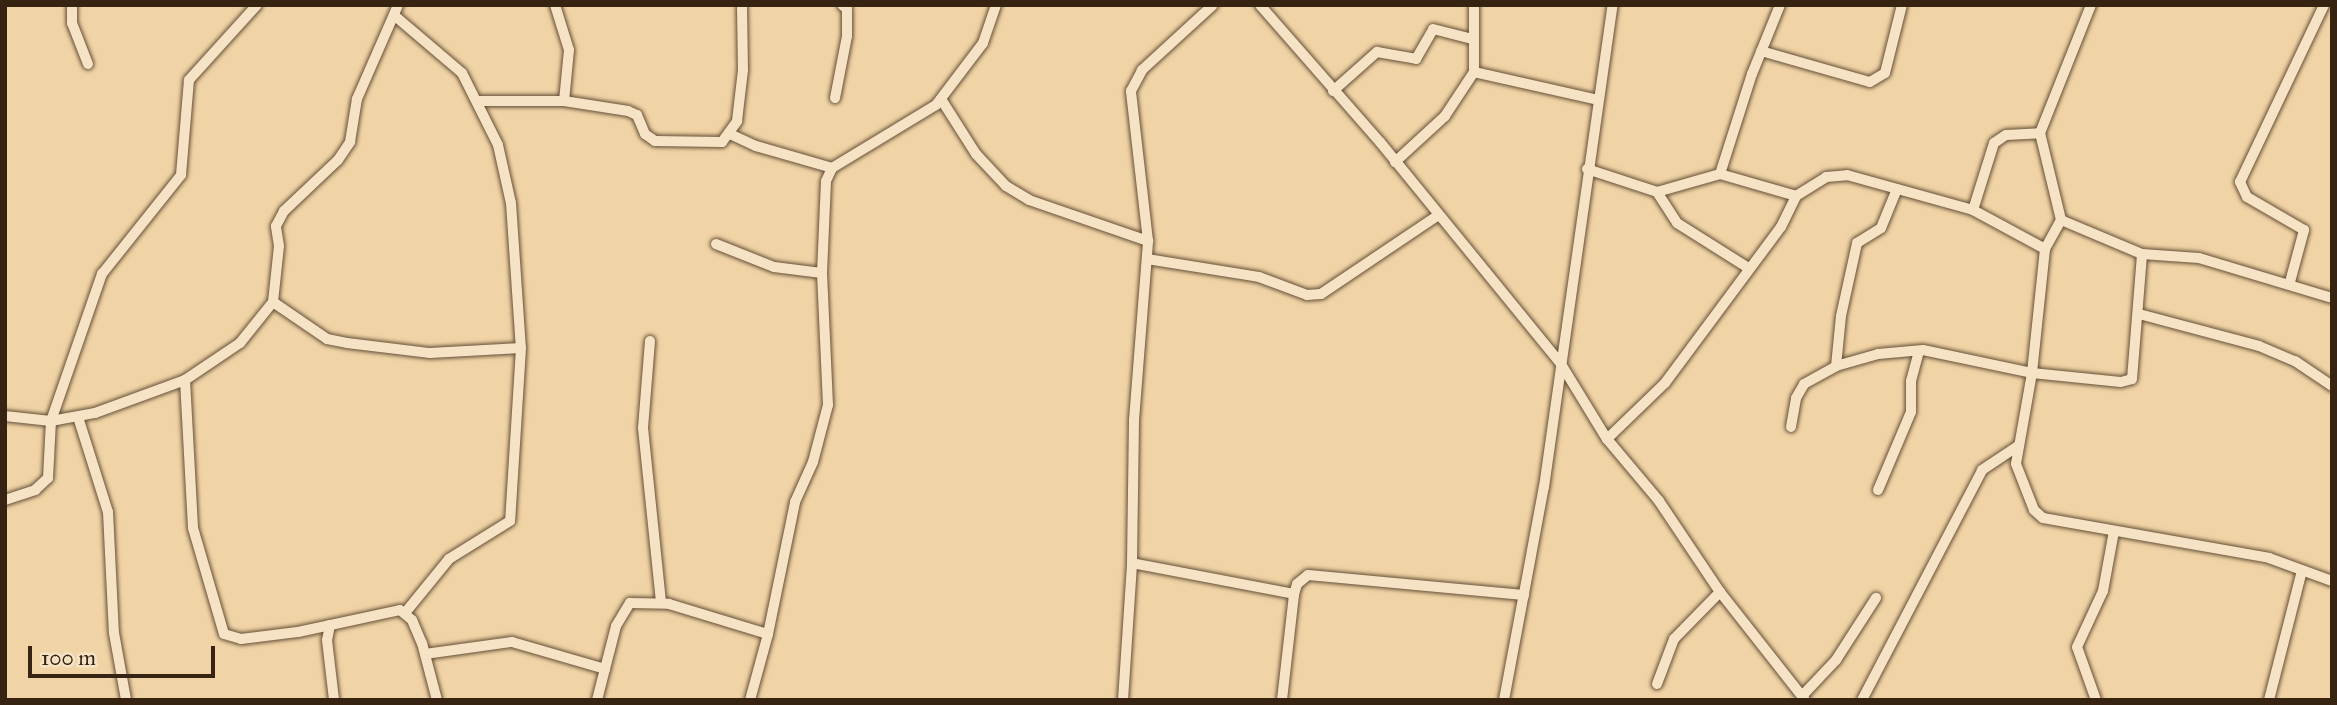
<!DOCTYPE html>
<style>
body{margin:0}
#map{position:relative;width:2337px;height:705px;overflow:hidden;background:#f1d4a6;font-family:"IM FELL Great Primer",serif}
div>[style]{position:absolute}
.roads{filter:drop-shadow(0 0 2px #654f37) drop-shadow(0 0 2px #654f37)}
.minor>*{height:10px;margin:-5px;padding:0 5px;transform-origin:5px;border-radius:5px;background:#f6e3c5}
span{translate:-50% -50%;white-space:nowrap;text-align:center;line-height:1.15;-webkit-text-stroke:6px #f6e3c5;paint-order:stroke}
.frame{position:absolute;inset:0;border:7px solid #362312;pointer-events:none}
.scale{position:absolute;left:28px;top:646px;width:187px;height:32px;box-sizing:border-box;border:4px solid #362312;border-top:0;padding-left:9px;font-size:21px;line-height:24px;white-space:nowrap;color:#362312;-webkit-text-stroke:5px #f6e3c5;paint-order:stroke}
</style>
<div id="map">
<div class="roads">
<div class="minor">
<div style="left:72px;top:5px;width:18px;rotate:90deg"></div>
<div style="left:72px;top:23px;width:44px;rotate:68.7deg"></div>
<div style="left:555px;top:5px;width:47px;rotate:72.7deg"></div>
<div style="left:569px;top:50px;width:51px;rotate:95.6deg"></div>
<div style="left:1260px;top:5px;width:182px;rotate:48.8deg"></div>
<div style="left:1380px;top:142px;width:286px;rotate:50.8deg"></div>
<div style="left:1561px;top:364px;width:88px;rotate:58.5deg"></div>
<div style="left:1607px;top:439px;width:81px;rotate:50deg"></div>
<div style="left:1659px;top:501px;width:110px;rotate:56.2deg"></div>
<div style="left:1720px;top:592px;width:137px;rotate:51.8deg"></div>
<div style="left:1474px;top:5px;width:67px;rotate:90deg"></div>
<div style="left:1474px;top:72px;width:127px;rotate:12.7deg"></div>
<div style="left:2091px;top:5px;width:138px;rotate:111.7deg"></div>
<div style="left:2040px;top:133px;width:89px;rotate:76.4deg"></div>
<div style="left:2061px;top:220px;width:88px;rotate:22.8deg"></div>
<div style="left:2142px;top:254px;width:57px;rotate:4deg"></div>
<div style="left:2199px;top:258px;width:139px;rotate:16.7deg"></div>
<div style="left:395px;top:16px;width:88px;rotate:40.4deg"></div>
<div style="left:462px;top:73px;width:80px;rotate:63.4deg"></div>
<div style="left:498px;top:145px;width:59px;rotate:77.4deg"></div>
<div style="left:511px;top:203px;width:145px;rotate:86.1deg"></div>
<div style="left:521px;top:348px;width:173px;rotate:93.6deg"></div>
<div style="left:510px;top:521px;width:72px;rotate:148.1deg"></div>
<div style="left:449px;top:559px;width:70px;rotate:129.2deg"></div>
<div style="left:1761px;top:51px;width:113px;rotate:15.9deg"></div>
<div style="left:1870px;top:82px;width:17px;rotate:-31deg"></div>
<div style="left:1885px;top:73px;width:70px;rotate:-76deg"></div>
<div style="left:1333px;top:91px;width:59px;rotate:-41.6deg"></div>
<div style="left:1377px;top:52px;width:40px;rotate:10deg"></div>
<div style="left:1416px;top:59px;width:34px;rotate:-60deg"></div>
<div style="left:1433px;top:29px;width:40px;rotate:14.4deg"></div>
<div style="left:835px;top:98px;width:63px;rotate:-79deg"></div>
<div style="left:847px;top:36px;width:27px;rotate:-90deg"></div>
<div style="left:847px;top:9px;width:6px;rotate:-141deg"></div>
<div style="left:941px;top:99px;width:65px;rotate:57.5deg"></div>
<div style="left:976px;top:154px;width:44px;rotate:46.8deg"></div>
<div style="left:1006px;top:186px;width:27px;rotate:31deg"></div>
<div style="left:1029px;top:200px;width:126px;rotate:19deg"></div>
<div style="left:478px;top:101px;width:86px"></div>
<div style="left:564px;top:101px;width:65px;rotate:8.9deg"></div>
<div style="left:628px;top:111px;width:10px;rotate:24deg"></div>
<div style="left:637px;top:115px;width:21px;rotate:67deg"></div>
<div style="left:645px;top:134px;width:12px;rotate:35deg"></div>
<div style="left:655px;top:141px;width:67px;rotate:0.9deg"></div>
<div style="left:722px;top:142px;width:26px;rotate:-54deg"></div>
<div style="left:737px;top:121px;width:51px;rotate:-83.3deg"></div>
<div style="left:743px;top:70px;width:65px;rotate:-90.9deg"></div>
<div style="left:730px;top:134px;width:29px;rotate:25deg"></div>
<div style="left:756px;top:146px;width:79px;rotate:16.1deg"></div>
<div style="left:1395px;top:162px;width:68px;rotate:-42.6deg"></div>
<div style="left:1445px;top:116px;width:53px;rotate:-56.6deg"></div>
<div style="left:1587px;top:169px;width:74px;rotate:18.2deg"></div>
<div style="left:1657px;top:192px;width:66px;rotate:-15.9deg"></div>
<div style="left:1720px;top:174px;width:105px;rotate:-72.3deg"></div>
<div style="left:1752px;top:74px;width:74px;rotate:-67.9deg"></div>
<div style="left:1720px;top:174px;width:79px;rotate:16.1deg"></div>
<div style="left:1657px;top:192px;width:37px;rotate:57deg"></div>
<div style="left:1677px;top:223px;width:83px;rotate:32.2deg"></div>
<div style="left:1973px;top:210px;width:70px;rotate:-72.6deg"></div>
<div style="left:1994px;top:143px;width:14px;rotate:-34deg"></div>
<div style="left:2006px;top:135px;width:34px;rotate:-3deg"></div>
<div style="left:2061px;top:220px;width:33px;rotate:119deg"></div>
<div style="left:2045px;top:249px;width:125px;rotate:96deg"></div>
<div style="left:2032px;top:373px;width:92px;rotate:100deg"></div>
<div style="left:2016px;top:464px;width:49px;rotate:68.6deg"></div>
<div style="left:2034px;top:510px;width:12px;rotate:42deg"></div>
<div style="left:2043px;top:518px;width:230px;rotate:10deg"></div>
<div style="left:2269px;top:558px;width:67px;rotate:20.1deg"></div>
<div style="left:716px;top:244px;width:62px;rotate:21.6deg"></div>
<div style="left:774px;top:267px;width:48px;rotate:7.1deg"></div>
<div style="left:1147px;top:259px;width:113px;rotate:9.1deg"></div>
<div style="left:1259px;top:277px;width:51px;rotate:20.6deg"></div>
<div style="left:1307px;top:295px;width:14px;rotate:-4deg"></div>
<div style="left:1321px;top:294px;width:140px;rotate:-33.9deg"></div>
<div style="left:2290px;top:282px;width:54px;rotate:-74.9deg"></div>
<div style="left:2304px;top:230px;width:66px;rotate:-149.9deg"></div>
<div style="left:2247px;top:197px;width:17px;rotate:-115deg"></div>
<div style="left:2240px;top:182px;width:196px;rotate:-64.6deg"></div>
<div style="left:273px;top:302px;width:65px;rotate:34.4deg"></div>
<div style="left:327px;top:339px;width:20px;rotate:11deg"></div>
<div style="left:347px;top:343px;width:84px;rotate:6.9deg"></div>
<div style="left:430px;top:353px;width:91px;rotate:-3.1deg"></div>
<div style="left:2139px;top:314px;width:124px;rotate:14.9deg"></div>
<div style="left:2259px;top:346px;width:39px;rotate:23deg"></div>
<div style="left:2295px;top:361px;width:45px;rotate:34deg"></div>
<div style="left:650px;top:341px;width:87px;rotate:94.6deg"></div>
<div style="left:643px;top:428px;width:175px;rotate:84.1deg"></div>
<div style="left:1836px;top:366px;width:50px;rotate:-84.3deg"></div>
<div style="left:1841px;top:316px;width:75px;rotate:-77.6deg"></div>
<div style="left:1857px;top:243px;width:28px;rotate:-32deg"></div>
<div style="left:1881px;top:228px;width:42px;rotate:-67.7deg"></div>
<div style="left:185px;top:380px;width:148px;rotate:86.9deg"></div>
<div style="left:193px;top:528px;width:110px;rotate:73.7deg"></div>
<div style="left:224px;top:634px;width:18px;rotate:16deg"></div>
<div style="left:241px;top:639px;width:57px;rotate:-7deg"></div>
<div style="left:298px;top:632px;width:104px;rotate:-12.2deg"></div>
<div style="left:400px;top:610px;width:16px;rotate:40deg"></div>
<div style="left:412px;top:620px;width:25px;rotate:67deg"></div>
<div style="left:422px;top:643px;width:59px;rotate:75.3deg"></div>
<div style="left:5px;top:416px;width:46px;rotate:6.2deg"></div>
<div style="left:51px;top:421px;width:45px;rotate:-10.3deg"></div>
<div style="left:95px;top:413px;width:96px;rotate:-20.1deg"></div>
<div style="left:185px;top:380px;width:66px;rotate:-33.9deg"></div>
<div style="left:240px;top:343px;width:53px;rotate:-51.2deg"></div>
<div style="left:273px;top:302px;width:56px;rotate:-83.9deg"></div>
<div style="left:279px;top:246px;width:20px;rotate:-99deg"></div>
<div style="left:276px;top:226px;width:17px;rotate:-62deg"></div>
<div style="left:284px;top:211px;width:74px;rotate:-43.4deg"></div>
<div style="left:338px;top:160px;width:22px;rotate:-56deg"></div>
<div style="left:350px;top:142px;width:44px;rotate:-80.8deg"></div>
<div style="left:357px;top:99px;width:103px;rotate:-66.4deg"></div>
<div style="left:78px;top:417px;width:100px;rotate:72.5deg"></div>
<div style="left:108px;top:512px;width:121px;rotate:87.2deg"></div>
<div style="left:114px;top:633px;width:68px;rotate:79.8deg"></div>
<div style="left:1791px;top:427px;width:29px;rotate:-80deg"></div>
<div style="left:1796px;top:398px;width:16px;rotate:-60deg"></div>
<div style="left:1804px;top:384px;width:37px;rotate:-29deg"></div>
<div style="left:1836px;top:366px;width:44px;rotate:-15.9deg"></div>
<div style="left:1878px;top:354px;width:45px;rotate:-5.1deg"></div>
<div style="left:1923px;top:350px;width:111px;rotate:11.9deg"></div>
<div style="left:2032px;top:373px;width:89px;rotate:5.8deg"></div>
<div style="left:2121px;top:382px;width:11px;rotate:-15deg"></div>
<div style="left:2132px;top:379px;width:125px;rotate:-85.4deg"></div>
<div style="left:1607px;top:439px;width:81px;rotate:-44deg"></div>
<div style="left:1665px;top:383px;width:194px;rotate:-53.4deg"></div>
<div style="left:1781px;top:227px;width:34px;rotate:-64deg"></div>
<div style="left:1796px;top:196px;width:36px;rotate:-32deg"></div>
<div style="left:1826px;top:177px;width:21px;rotate:-5deg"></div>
<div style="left:1847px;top:175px;width:131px;rotate:15.5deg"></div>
<div style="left:1973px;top:210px;width:82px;rotate:28.4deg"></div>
<div style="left:1878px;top:490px;width:85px;rotate:-67.1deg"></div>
<div style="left:1911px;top:412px;width:31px;rotate:-90deg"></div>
<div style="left:1911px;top:381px;width:31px;rotate:-75deg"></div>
<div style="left:5px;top:500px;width:32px;rotate:-18deg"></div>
<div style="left:35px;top:490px;width:18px;rotate:-43deg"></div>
<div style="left:48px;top:478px;width:57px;rotate:-87deg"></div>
<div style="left:51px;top:421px;width:156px;rotate:-70.9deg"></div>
<div style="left:102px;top:274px;width:127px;rotate:-51.4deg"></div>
<div style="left:181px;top:175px;width:95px;rotate:-85.2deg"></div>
<div style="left:189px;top:80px;width:101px;rotate:-47.8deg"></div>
<div style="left:1132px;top:563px;width:165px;rotate:10.8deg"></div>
<div style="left:330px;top:625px;width:15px;rotate:101deg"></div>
<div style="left:327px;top:640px;width:60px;rotate:83.3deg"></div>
<div style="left:425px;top:654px;width:88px;rotate:-7.9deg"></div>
<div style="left:512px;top:642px;width:97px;rotate:16.2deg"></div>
<div style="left:1657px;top:684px;width:48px;rotate:-69.3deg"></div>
<div style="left:1674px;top:639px;width:66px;rotate:-45.6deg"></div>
<div style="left:1802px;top:696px;width:50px;rotate:-46.6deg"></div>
<div style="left:1836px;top:660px;width:74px;rotate:-57.2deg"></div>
<div style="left:597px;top:700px;width:76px;rotate:-75.6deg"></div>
<div style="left:616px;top:626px;width:27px;rotate:-59deg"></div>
<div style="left:630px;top:603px;width:39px;rotate:1deg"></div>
<div style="left:669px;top:604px;width:103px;rotate:16.9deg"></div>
<div style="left:750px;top:700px;width:68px;rotate:-74.7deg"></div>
<div style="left:768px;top:634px;width:135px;rotate:-78.4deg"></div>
<div style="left:795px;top:502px;width:44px;rotate:-65.8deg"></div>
<div style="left:813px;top:462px;width:59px;rotate:-75.3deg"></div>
<div style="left:828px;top:405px;width:132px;rotate:-92.6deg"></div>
<div style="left:822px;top:273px;width:92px;rotate:-87.5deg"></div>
<div style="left:826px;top:181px;width:14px;rotate:-65deg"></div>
<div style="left:832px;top:168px;width:122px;rotate:-31.2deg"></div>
<div style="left:936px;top:105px;width:78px;rotate:-52.8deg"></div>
<div style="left:983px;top:43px;width:40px;rotate:-71.1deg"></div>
<div style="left:1123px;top:700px;width:137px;rotate:-86.2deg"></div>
<div style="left:1132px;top:563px;width:143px;rotate:-89.2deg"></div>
<div style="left:1134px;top:420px;width:180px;rotate:-85.5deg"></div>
<div style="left:1148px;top:241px;width:151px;rotate:-96.5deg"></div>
<div style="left:1131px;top:91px;width:24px;rotate:-62deg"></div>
<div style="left:1142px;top:70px;width:96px;rotate:-42.5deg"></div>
<div style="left:1282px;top:700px;width:107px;rotate:-83.5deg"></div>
<div style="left:1294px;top:594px;width:10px;rotate:-73deg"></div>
<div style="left:1297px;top:584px;width:14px;rotate:-39deg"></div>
<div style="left:1308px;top:575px;width:217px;rotate:5.3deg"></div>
<div style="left:1504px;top:700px;width:217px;rotate:-79.4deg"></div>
<div style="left:1544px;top:487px;width:487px;rotate:-81.9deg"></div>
<div style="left:1862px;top:700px;width:259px;rotate:-62.4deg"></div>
<div style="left:1982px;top:470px;width:43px;rotate:-33.7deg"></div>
<div style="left:2096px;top:700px;width:56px;rotate:-109.7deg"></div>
<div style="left:2077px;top:647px;width:62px;rotate:-65.1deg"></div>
<div style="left:2103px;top:591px;width:61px;rotate:-79.6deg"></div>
<div style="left:2269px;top:700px;width:133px;rotate:-75.7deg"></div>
</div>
</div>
<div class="frame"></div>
<div class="scale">100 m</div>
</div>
